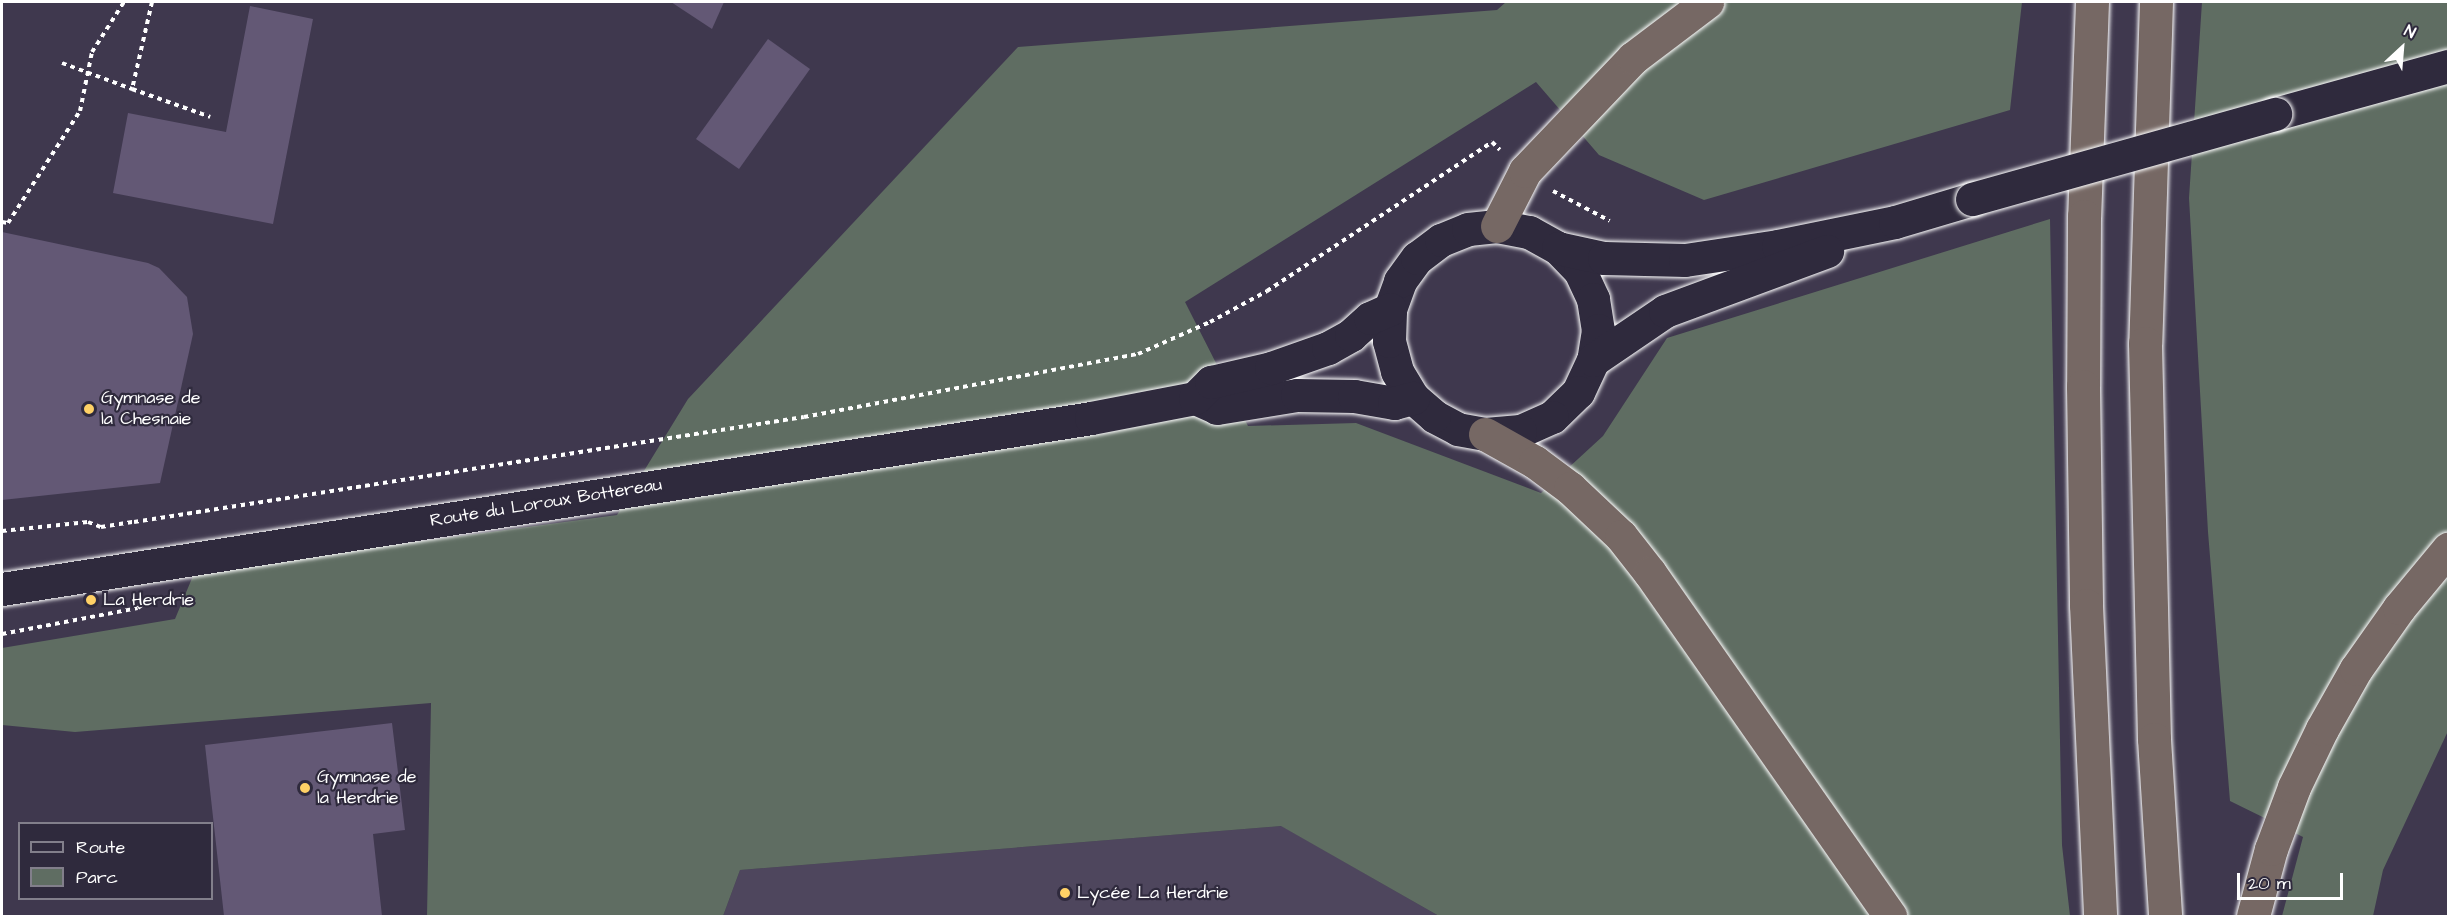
<!DOCTYPE html>
<meta charset="utf-8">
<style>
body{margin:0}
#map{position:relative;width:2450px;height:918px;overflow:hidden;background:#3f384e;font-family:"Architects Daughter",sans-serif}
div>[style]{position:absolute}
.built>*{inset:0;background:#4e465d}
.green>*{inset:0;background:#5f6d62}
.building>*{inset:0;background:#635875}
.path>*{height:4px;margin-top:-2px;transform-origin:0;background:repeating-linear-gradient(90deg,#fff 0 4.5px,transparent 0 9px)}
.roads{filter:drop-shadow(0 0 2px #fff) drop-shadow(0 0 2px #fff)}
.secondary>*{height:33px;margin:-16.5px;padding:0 16.5px;transform-origin:16.5px;border-radius:16.5px;background:#2f2a3d}
.highway>*{height:33px;margin:-16.5px;padding:0 16.5px;transform-origin:16.5px;border-radius:16.5px;background:#766864}
.bridges{filter:drop-shadow(0 0 2px #fff) drop-shadow(0 0 2px #fff)}
.secondary-bridge>*{height:33px;margin:-16.5px;padding:0 16.5px;transform-origin:16.5px;border-radius:16.5px;background:#2f2a3d}
.dots>*{width:16px;height:16px;translate:-50% -50%;box-sizing:border-box;border:3px solid #2f2a3d;border-radius:50%}
span{translate:-50% -50%;white-space:nowrap;text-align:center;line-height:1.15;-webkit-text-stroke:4.5px #2f2a3d;paint-order:stroke}
.poi-label{font-size:18px;color:#fff}
.left{translate:0 -50%;text-align:left}
.street-label{font-size:18px;color:#fff}
.frame{position:absolute;inset:0;border:3px solid #fff;pointer-events:none}
.legend{position:absolute;left:18px;top:822px;width:195px;height:78px;box-sizing:border-box;background:#2f2a3d;border:2px solid #827f8b;margin:0;padding:8px 10px;list-style:none;font-size:18px;color:#fff}
.legend li{display:flex;align-items:center;gap:12px;height:30px}
.legend b{width:30px;border:2px solid #827f8b}
.north{position:absolute;left:2372px;top:18px;width:60px;height:60px;-webkit-text-stroke:4px #2f2a3d;paint-order:stroke;rotate:26deg;font-size:16px;font-weight:700;line-height:24px;text-align:center;color:#fff}
.north::after{content:'';display:block;margin:auto;width:21px;height:27px;background:#fff;clip-path:polygon(50% 0,100% 100%,50% 72%,0 100%)}
.scale{position:absolute;left:2237px;top:873px;width:106px;height:27px;box-sizing:border-box;border:3px solid #fff;border-top:0;padding-left:8px;font-size:18px;line-height:21px;white-space:nowrap;color:#fff;-webkit-text-stroke:4px #2f2a3d;paint-order:stroke}
</style>
<div id="map">
<div class="built">
<div style="clip-path:polygon(1282px 826px,1439px 916px,723px 916px,740px 870px)"></div>
</div>
<div class="green">
<div style="clip-path:polygon(1506px 2px,2022px 2px,2010px 110px,1704px 200px,1599px 155px,1536px 82px,1185px 302px,1248px 426px,1356px 423px,1541px 493px,1603px 436px,1667px 338px,2050px 219px,2062px 845px,2070px 916px,1439px 916px,1281px 826px,740px 870px,723px 916px,427px 916px,431px 703px,75px 732px,2px 725px,2px 648px,175px 619px,195px 571px,617px 515px,688px 399px,1018px 47px,1497px 10px)"></div>
<div style="clip-path:polygon(2202px 2px,2448px 2px,2448px 731px,2383px 870px,2373px 916px,2282px 916px,2303px 837px,2230px 801px,2208px 532px,2189px 198px)"></div>
</div>
<div class="building">
<div style="clip-path:polygon(671px 2px,724px 2px,712px 29px)"></div>
<div style="clip-path:polygon(250px 6px,313px 19px,273px 224px,113px 193px,128px 113px,226px 132px)"></div>
<div style="clip-path:polygon(768px 39px,810px 69px,739px 169px,696px 139px)"></div>
<div style="clip-path:polygon(2px 232px,148px 263px,159px 268px,187px 297px,193px 334px,160px 483px,2px 500px)"></div>
<div style="clip-path:polygon(392px 723px,405px 830px,373px 834px,382px 916px,224px 916px,205px 745px)"></div>
</div>
<div class="path">
<div style="left:152px;top:2px;width:89px;rotate:102.9deg"></div>
<div style="left:132px;top:89px;width:83px;rotate:19.7deg"></div>
<div style="left:62px;top:63px;width:75px;rotate:20.4deg"></div>
<div style="left:1553px;top:191px;width:64px;rotate:27.8deg"></div>
<div style="left:2px;top:222px;width:6px;rotate:9deg"></div>
<div style="left:8px;top:223px;width:133px;rotate:-57.3deg"></div>
<div style="left:80px;top:111px;width:60px;rotate:-78.5deg"></div>
<div style="left:92px;top:52px;width:59px;rotate:-57.4deg"></div>
<div style="left:2px;top:531px;width:86px;rotate:-6deg"></div>
<div style="left:88px;top:522px;width:14px;rotate:21deg"></div>
<div style="left:101px;top:527px;width:33px;rotate:-9deg"></div>
<div style="left:134px;top:522px;width:678px;rotate:-8.91deg"></div>
<div style="left:804px;top:417px;width:340px;rotate:-10.7deg"></div>
<div style="left:1138px;top:354px;width:79px;rotate:-24deg"></div>
<div style="left:1210px;top:322px;width:65px;rotate:-28.5deg"></div>
<div style="left:1267px;top:291px;width:270px;rotate:-33.5deg"></div>
<div style="left:1492px;top:142px;width:11px;rotate:45deg"></div>
<div style="left:2px;top:634px;width:138px;rotate:-10.8deg"></div>
<div style="left:138px;top:608px;width:10px;rotate:-37deg"></div>
</div>
<div class="roads">
<div class="secondary">
<div style="left:2275px;top:114px;width:180px;rotate:-15.5deg"></div>
<div style="left:1558px;top:248px;width:32px;rotate:46deg"></div>
<div style="left:1580px;top:271px;width:31px;rotate:65deg"></div>
<div style="left:1593px;top:299px;width:31px;rotate:81deg"></div>
<div style="left:1598px;top:330px;width:30px;rotate:99deg"></div>
<div style="left:1593px;top:360px;width:35px;rotate:115deg"></div>
<div style="left:1578px;top:392px;width:36px;rotate:136deg"></div>
<div style="left:1552px;top:417px;width:35px;rotate:156deg"></div>
<div style="left:1520px;top:431px;width:35px;rotate:175deg"></div>
<div style="left:1485px;top:434px;width:27px;rotate:-170deg"></div>
<div style="left:1458px;top:429px;width:27px;rotate:-152deg"></div>
<div style="left:1434px;top:416px;width:28px;rotate:-139deg"></div>
<div style="left:1413px;top:398px;width:31px;rotate:-121deg"></div>
<div style="left:1397px;top:371px;width:31px;rotate:-105deg"></div>
<div style="left:1389px;top:341px;width:32px;rotate:-88deg"></div>
<div style="left:1390px;top:309px;width:30px;rotate:-70deg"></div>
<div style="left:1400px;top:281px;width:29px;rotate:-54deg"></div>
<div style="left:1417px;top:258px;width:30px;rotate:-37deg"></div>
<div style="left:1441px;top:240px;width:29px;rotate:-22deg"></div>
<div style="left:1468px;top:229px;width:29px;rotate:-6deg"></div>
<div style="left:1497px;top:226px;width:33px;rotate:11deg"></div>
<div style="left:1529px;top:232px;width:33px;rotate:29deg"></div>
<div style="left:1558px;top:248px;width:47px;rotate:12.3deg"></div>
<div style="left:1604px;top:258px;width:81px;rotate:1.4deg"></div>
<div style="left:1685px;top:260px;width:94px;rotate:-8.6deg"></div>
<div style="left:1778px;top:246px;width:119px;rotate:-11.6deg"></div>
<div style="left:1895px;top:222px;width:80px;rotate:-16.6deg"></div>
<div style="left:1593px;top:360px;width:87px;rotate:-34.2deg"></div>
<div style="left:1665px;top:311px;width:173px;rotate:-20.3deg"></div>
<div style="left:1195px;top:398px;width:24px;rotate:24deg"></div>
<div style="left:1217px;top:408px;width:81px;rotate:-9.2deg"></div>
<div style="left:1297px;top:395px;width:57px;rotate:1deg"></div>
<div style="left:1354px;top:396px;width:41px;rotate:9.9deg"></div>
<div style="left:1394px;top:403px;width:20px;rotate:-15deg"></div>
<div style="left:2px;top:589px;width:1102px;rotate:-8.92deg"></div>
<div style="left:1091px;top:418px;width:106px;rotate:-10.9deg"></div>
<div style="left:1195px;top:398px;width:23px;rotate:-45deg"></div>
<div style="left:1211px;top:382px;width:62px;rotate:-13.1deg"></div>
<div style="left:1271px;top:368px;width:60px;rotate:-19.3deg"></div>
<div style="left:1328px;top:348px;width:26px;rotate:-29deg"></div>
<div style="left:1351px;top:335px;width:25px;rotate:-42deg"></div>
<div style="left:1370px;top:318px;width:22px;rotate:-24deg"></div>
</div>
<div class="highway">
<div style="left:2092px;top:2px;width:214px;rotate:92.1deg"></div>
<div style="left:2084px;top:216px;width:170px;rotate:90.3deg"></div>
<div style="left:2083px;top:386px;width:219px;rotate:89.2deg"></div>
<div style="left:2086px;top:605px;width:311px;rotate:87.4deg"></div>
<div style="left:2156px;top:2px;width:341px;rotate:91.8deg"></div>
<div style="left:2145px;top:343px;width:396px;rotate:88.7deg"></div>
<div style="left:2154px;top:739px;width:177px;rotate:86.4deg"></div>
<div style="left:1497px;top:226px;width:62px;rotate:-63deg"></div>
<div style="left:1525px;top:171px;width:156px;rotate:-46.3deg"></div>
<div style="left:1633px;top:58px;width:93px;rotate:-37.1deg"></div>
<div style="left:1485px;top:434px;width:57px;rotate:29.2deg"></div>
<div style="left:1535px;top:462px;width:44px;rotate:36.6deg"></div>
<div style="left:1570px;top:488px;width:70px;rotate:43.3deg"></div>
<div style="left:1621px;top:536px;width:47px;rotate:51.9deg"></div>
<div style="left:1650px;top:573px;width:419px;rotate:55deg"></div>
<div style="left:2253px;top:916px;width:69px;rotate:-75deg"></div>
<div style="left:2271px;top:849px;width:66px;rotate:-69.6deg"></div>
<div style="left:2294px;top:787px;width:64px;rotate:-64.2deg"></div>
<div style="left:2322px;top:729px;width:69px;rotate:-60.5deg"></div>
<div style="left:2356px;top:669px;width:75px;rotate:-54.8deg"></div>
<div style="left:2399px;top:608px;width:77px;rotate:-50.3deg"></div>
</div>
</div>
<div class="bridges">
<div class="secondary-bridge">
<div style="left:1972px;top:199px;width:315px;rotate:-15.7deg"></div>
</div>
</div>
<div class="dots">
<div style="left:89px;top:409px;background:#ffd166"></div>
<div style="left:91px;top:600px;background:#ffd166"></div>
<div style="left:305px;top:788px;background:#ffd166"></div>
<div style="left:1065px;top:893px;background:#ffd166"></div>
</div>
<div class="poi-label">
<span class="left" style="left:101px;top:409px">Gymnase de<br>la Chesnaie</span>
<span class="left" style="left:103px;top:600px">La Herdrie</span>
<span class="left" style="left:317px;top:788px">Gymnase de<br>la Herdrie</span>
<span class="left" style="left:1077px;top:893px">Lycée La Herdrie</span>
</div>
<div class="street-label">
<span style="left:546px;top:503px;rotate:-9deg">Route du Loroux Bottereau</span>
</div>
<div class="frame"></div>
<ul class="legend">
<li><b style="height:8px;background:#2f2a3d"></b>Route</li>
<li><b style="height:16px;background:#5f6d62"></b>Parc</li>
</ul>
<div class="north">N</div>
<div class="scale">20 m</div>
</div>
